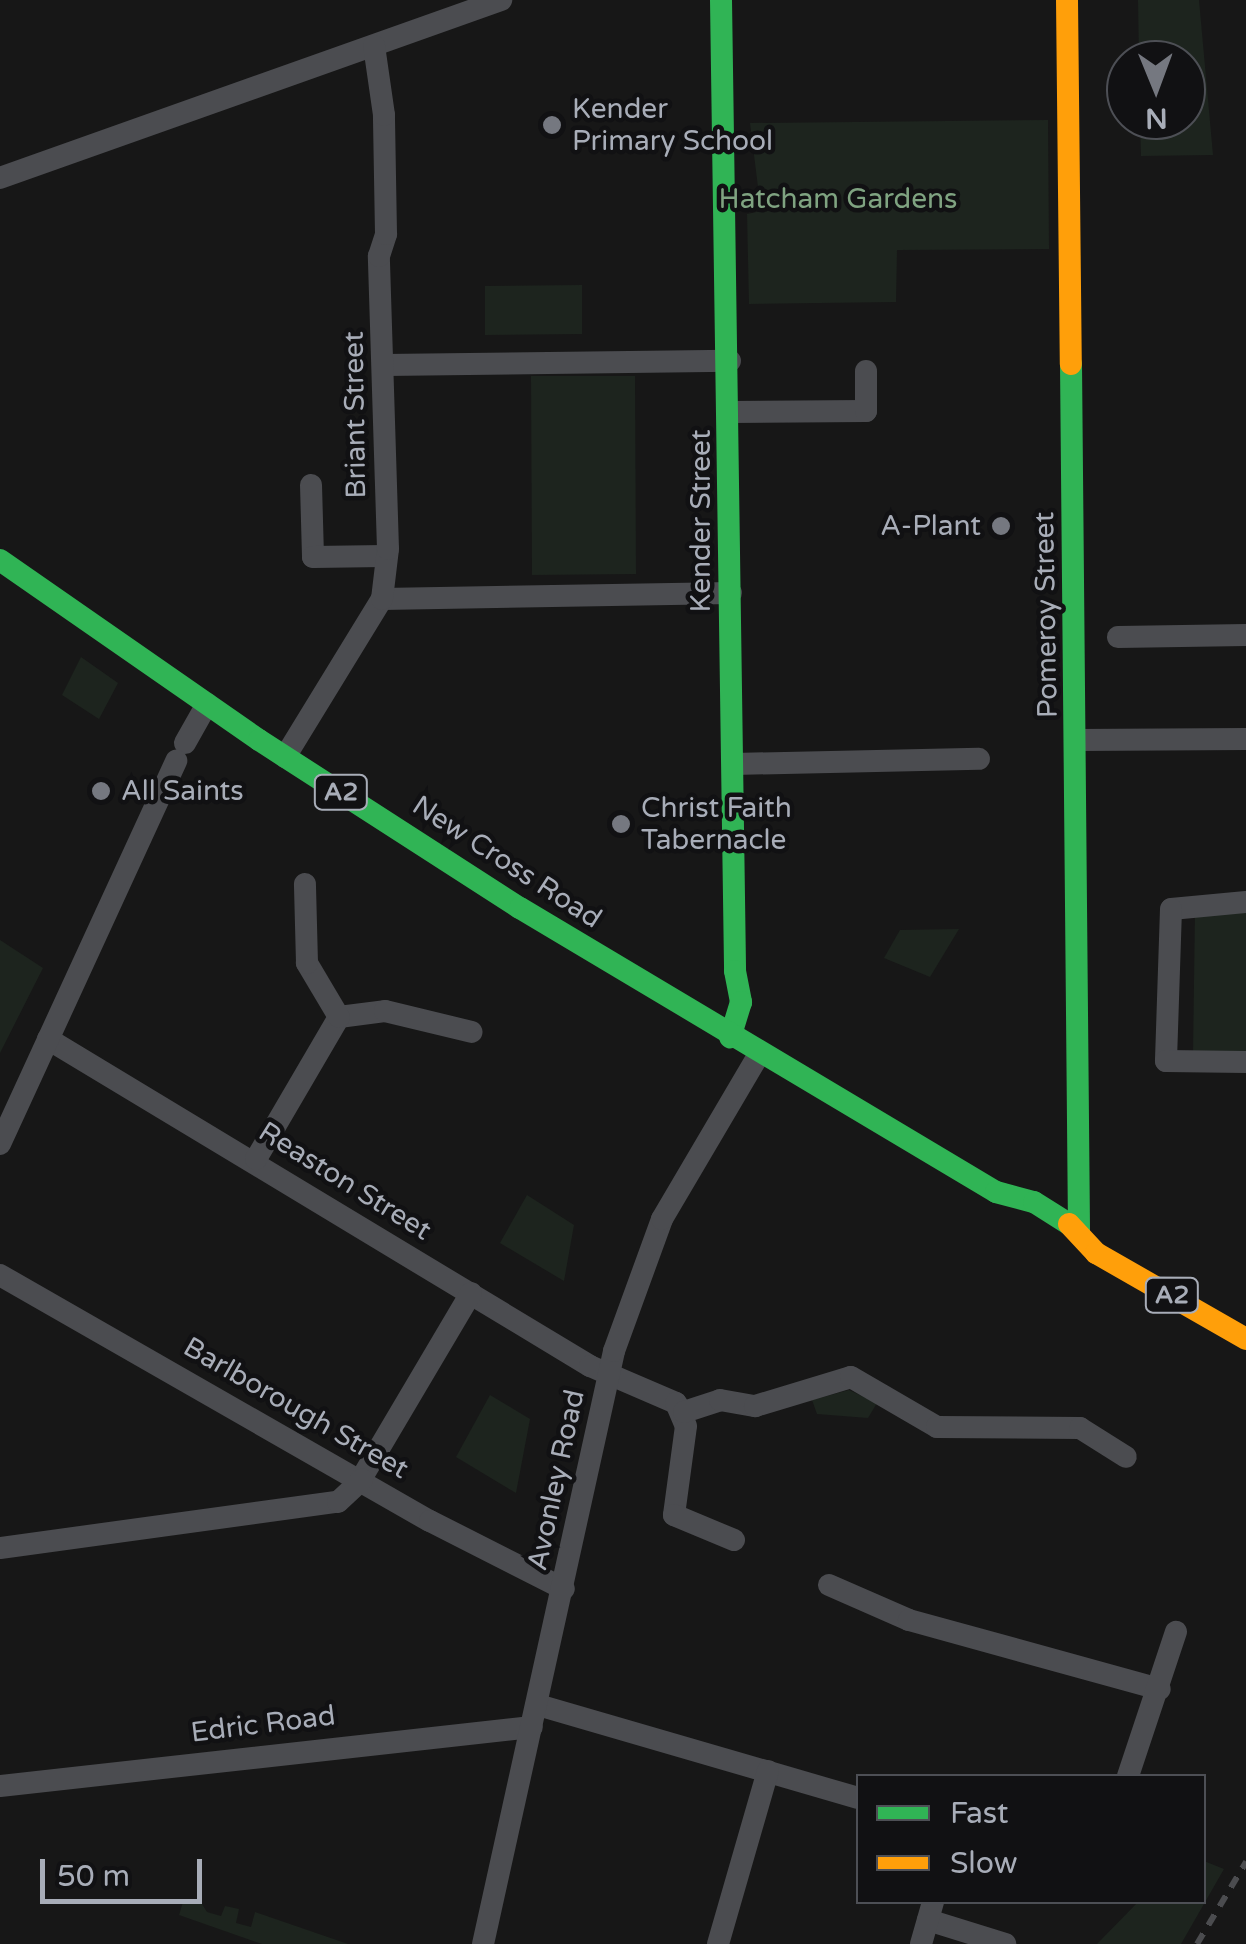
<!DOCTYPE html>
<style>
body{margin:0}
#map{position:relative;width:1246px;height:1944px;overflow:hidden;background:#171717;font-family:"Varela Round",sans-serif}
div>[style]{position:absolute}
.green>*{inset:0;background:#1d241e}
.street>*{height:22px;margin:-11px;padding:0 11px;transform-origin:11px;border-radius:11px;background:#4b4c50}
.fast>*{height:22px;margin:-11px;padding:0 11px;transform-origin:11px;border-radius:11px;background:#30b455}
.slow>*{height:22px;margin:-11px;padding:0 11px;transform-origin:11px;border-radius:11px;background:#ff9f0a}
.rail>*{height:6px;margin-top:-3px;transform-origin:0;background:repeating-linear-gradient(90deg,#4b4c4f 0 12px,transparent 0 22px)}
.dots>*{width:28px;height:28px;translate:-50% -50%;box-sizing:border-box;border:5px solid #111113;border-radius:50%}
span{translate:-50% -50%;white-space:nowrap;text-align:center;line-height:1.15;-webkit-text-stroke:9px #111113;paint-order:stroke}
.shield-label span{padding:2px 8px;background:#111113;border:2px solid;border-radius:8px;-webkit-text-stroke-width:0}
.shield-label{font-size:25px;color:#a8adb8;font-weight:700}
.poi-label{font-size:28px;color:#a8adb8}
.left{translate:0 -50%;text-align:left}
.right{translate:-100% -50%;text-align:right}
.park-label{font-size:28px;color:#7fa381}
.street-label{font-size:28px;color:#a8adb8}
.legend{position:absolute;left:856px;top:1774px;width:350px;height:130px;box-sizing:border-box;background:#111113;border:2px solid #4d4f55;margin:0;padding:12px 18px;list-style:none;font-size:30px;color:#a8adb8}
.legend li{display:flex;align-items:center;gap:20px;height:50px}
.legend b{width:50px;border:2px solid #4d4f55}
.north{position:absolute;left:1106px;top:40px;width:100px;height:100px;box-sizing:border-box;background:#111113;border:2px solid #4d4f55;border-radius:50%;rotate:179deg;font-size:28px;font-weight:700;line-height:40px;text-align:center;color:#a8adb8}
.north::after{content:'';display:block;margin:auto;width:35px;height:45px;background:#757880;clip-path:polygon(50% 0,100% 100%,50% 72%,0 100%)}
.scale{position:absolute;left:40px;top:1859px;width:162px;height:45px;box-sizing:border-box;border:5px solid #a8adb8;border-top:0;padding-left:12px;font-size:30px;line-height:35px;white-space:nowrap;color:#a8adb8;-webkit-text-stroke:8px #111113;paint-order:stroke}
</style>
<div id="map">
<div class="green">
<div style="clip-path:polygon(1138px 0,1199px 0,1213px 155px,1141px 156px,1140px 120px,1186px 120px,1186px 60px,1139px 60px)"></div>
<div style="clip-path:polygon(1048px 120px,1049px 249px,897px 250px,896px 302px,749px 304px,747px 214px,761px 211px,750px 123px)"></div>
<div style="clip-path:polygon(582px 285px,582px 334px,485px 335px,485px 286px)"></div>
<div style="clip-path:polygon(531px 376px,635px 376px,636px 574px,532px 575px)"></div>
<div style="clip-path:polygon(81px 657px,118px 683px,99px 719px,62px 695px)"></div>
<div style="clip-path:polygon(1195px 910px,1246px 910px,1246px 1055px,1193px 1054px)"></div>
<div style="clip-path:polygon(959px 929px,930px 977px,884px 958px,900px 930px)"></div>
<div style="clip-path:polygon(0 940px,43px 968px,0 1053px)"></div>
<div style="clip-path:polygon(527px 1195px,574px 1225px,564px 1281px,500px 1243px)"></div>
<div style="clip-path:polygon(849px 1390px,877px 1403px,868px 1418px,817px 1414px,812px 1400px)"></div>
<div style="clip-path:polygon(490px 1395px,530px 1419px,516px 1493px,456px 1457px)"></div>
<div style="clip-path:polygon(1204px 1861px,1224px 1869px,1181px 1944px,1097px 1944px,1138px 1902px,1204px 1902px)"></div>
<div style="clip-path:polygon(200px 1901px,207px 1912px,221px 1916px,225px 1906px,239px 1909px,236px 1923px,251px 1927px,255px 1912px,348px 1944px,262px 1944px,179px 1915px,183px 1902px)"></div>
</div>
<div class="street">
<div style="left:0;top:178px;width:532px;rotate:-19.56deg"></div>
<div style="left:385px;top:365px;width:345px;rotate:-0.7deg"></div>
<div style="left:731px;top:412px;width:135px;rotate:-0.4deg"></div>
<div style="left:866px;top:411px;width:40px;rotate:-90deg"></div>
<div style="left:311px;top:485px;width:72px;rotate:88.4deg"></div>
<div style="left:313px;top:557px;width:71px;rotate:-0.8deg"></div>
<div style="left:382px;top:599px;width:349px;rotate:-1deg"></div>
<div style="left:1118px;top:637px;width:128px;rotate:-0.9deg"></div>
<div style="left:1077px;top:740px;width:169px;rotate:-0.3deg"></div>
<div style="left:185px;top:743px;width:45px;rotate:-60.6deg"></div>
<div style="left:285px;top:757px;width:185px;rotate:-58.5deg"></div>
<div style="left:382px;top:599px;width:50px;rotate:-83.2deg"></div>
<div style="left:388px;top:549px;width:293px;rotate:-91.8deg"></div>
<div style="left:379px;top:256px;width:23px;rotate:-72deg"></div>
<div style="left:386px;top:234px;width:119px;rotate:-91deg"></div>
<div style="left:384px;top:115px;width:70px;rotate:-98.2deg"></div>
<div style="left:734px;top:764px;width:245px;rotate:-1.2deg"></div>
<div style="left:1246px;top:902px;width:75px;rotate:174.7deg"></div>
<div style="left:1171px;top:909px;width:152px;rotate:91.9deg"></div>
<div style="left:1166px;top:1061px;width:80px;rotate:0.7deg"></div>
<div style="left:339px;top:1017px;width:46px;rotate:-7.4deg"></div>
<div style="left:385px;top:1011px;width:89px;rotate:13.6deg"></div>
<div style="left:48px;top:1039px;width:633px;rotate:31.1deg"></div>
<div style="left:590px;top:1366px;width:94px;rotate:23.3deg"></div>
<div style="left:676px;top:1403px;width:25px;rotate:67deg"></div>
<div style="left:686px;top:1426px;width:90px;rotate:97.7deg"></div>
<div style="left:674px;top:1515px;width:65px;rotate:22.6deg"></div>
<div style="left:0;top:1144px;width:422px;rotate:-65.3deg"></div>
<div style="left:256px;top:1159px;width:164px;rotate:-59.7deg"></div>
<div style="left:339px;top:1017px;width:63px;rotate:-120.7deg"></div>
<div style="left:307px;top:963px;width:79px;rotate:-91.5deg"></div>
<div style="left:0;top:1275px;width:495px;rotate:29.8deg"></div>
<div style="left:430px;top:1521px;width:150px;rotate:26.9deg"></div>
<div style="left:684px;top:1412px;width:38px;rotate:-18deg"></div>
<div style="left:720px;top:1400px;width:36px;rotate:10deg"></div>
<div style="left:755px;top:1406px;width:100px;rotate:-16.8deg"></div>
<div style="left:851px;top:1377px;width:99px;rotate:30.2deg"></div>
<div style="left:937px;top:1427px;width:143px;rotate:0.4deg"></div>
<div style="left:1080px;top:1428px;width:54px;rotate:32.2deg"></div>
<div style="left:361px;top:1479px;width:216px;rotate:-59.4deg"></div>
<div style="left:0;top:1548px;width:341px;rotate:-7.8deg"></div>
<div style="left:338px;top:1502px;width:33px;rotate:-43deg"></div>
<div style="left:829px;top:1585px;width:87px;rotate:23.6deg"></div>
<div style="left:909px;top:1620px;width:260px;rotate:15.4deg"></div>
<div style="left:538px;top:1705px;width:333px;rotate:16.2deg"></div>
<div style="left:1128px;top:1776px;width:152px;rotate:-71.6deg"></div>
<div style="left:0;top:1786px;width:535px;rotate:-6.33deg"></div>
<div style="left:928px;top:1920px;width:81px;rotate:17.3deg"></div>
<div style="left:483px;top:1944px;width:607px;rotate:-77.54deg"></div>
<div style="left:614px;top:1351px;width:140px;rotate:-70deg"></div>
<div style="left:662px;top:1219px;width:191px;rotate:-59.5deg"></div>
<div style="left:718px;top:1944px;width:180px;rotate:-73.9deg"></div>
<div style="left:921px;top:1944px;width:44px;rotate:-74.1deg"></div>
</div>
<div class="fast">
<div style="left:721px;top:0;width:971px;rotate:89.17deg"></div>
<div style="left:735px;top:971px;width:32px;rotate:79deg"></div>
<div style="left:741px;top:1002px;width:37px;rotate:107deg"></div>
<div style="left:1071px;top:364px;width:866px;rotate:89.47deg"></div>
<div style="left:0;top:560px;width:315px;rotate:34.8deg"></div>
<div style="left:259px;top:740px;width:310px;rotate:32.8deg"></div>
<div style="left:520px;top:908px;width:554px;rotate:30.82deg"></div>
<div style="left:996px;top:1192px;width:39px;rotate:15deg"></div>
<div style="left:1034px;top:1202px;width:41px;rotate:32.2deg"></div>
</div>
<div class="slow">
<div style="left:1067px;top:0;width:364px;rotate:89.4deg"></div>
<div style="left:1069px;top:1224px;width:40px;rotate:47deg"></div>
<div style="left:1096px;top:1253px;width:173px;rotate:29.8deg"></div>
</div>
<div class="rail">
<div style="left:1197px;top:1944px;width:96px;rotate:-59.1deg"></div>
</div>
<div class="dots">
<div style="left:552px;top:125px;background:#757880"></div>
<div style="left:1001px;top:526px;background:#757880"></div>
<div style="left:101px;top:791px;background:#757880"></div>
<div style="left:621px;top:824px;background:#757880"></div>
</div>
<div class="shield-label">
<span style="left:341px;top:792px">A2</span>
<span style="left:1172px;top:1295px">A2</span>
</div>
<div class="poi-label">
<span class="left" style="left:572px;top:125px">Kender<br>Primary School</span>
<span class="right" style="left:981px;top:526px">A-Plant</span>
<span class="left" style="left:121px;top:791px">All Saints</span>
<span class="left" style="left:641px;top:824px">Christ Faith<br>Tabernacle</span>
</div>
<div class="park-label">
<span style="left:838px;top:199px">Hatcham Gardens</span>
</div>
<div class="street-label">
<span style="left:355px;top:415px;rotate:-91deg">Briant Street</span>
<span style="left:701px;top:521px;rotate:-90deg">Kender Street</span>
<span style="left:1046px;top:615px;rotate:-91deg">Pomeroy Street</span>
<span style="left:507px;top:862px;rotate:33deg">New Cross Road</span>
<span style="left:345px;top:1181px;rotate:32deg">Reaston Street</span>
<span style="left:296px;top:1408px;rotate:30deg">Barlborough Street</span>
<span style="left:556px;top:1480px;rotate:-78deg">Avonley Road</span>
<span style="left:263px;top:1724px;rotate:-7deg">Edric Road</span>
</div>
<ul class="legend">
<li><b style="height:12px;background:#30b455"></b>Fast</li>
<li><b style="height:12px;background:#ff9f0a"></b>Slow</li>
</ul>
<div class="north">N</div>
<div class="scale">50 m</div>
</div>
